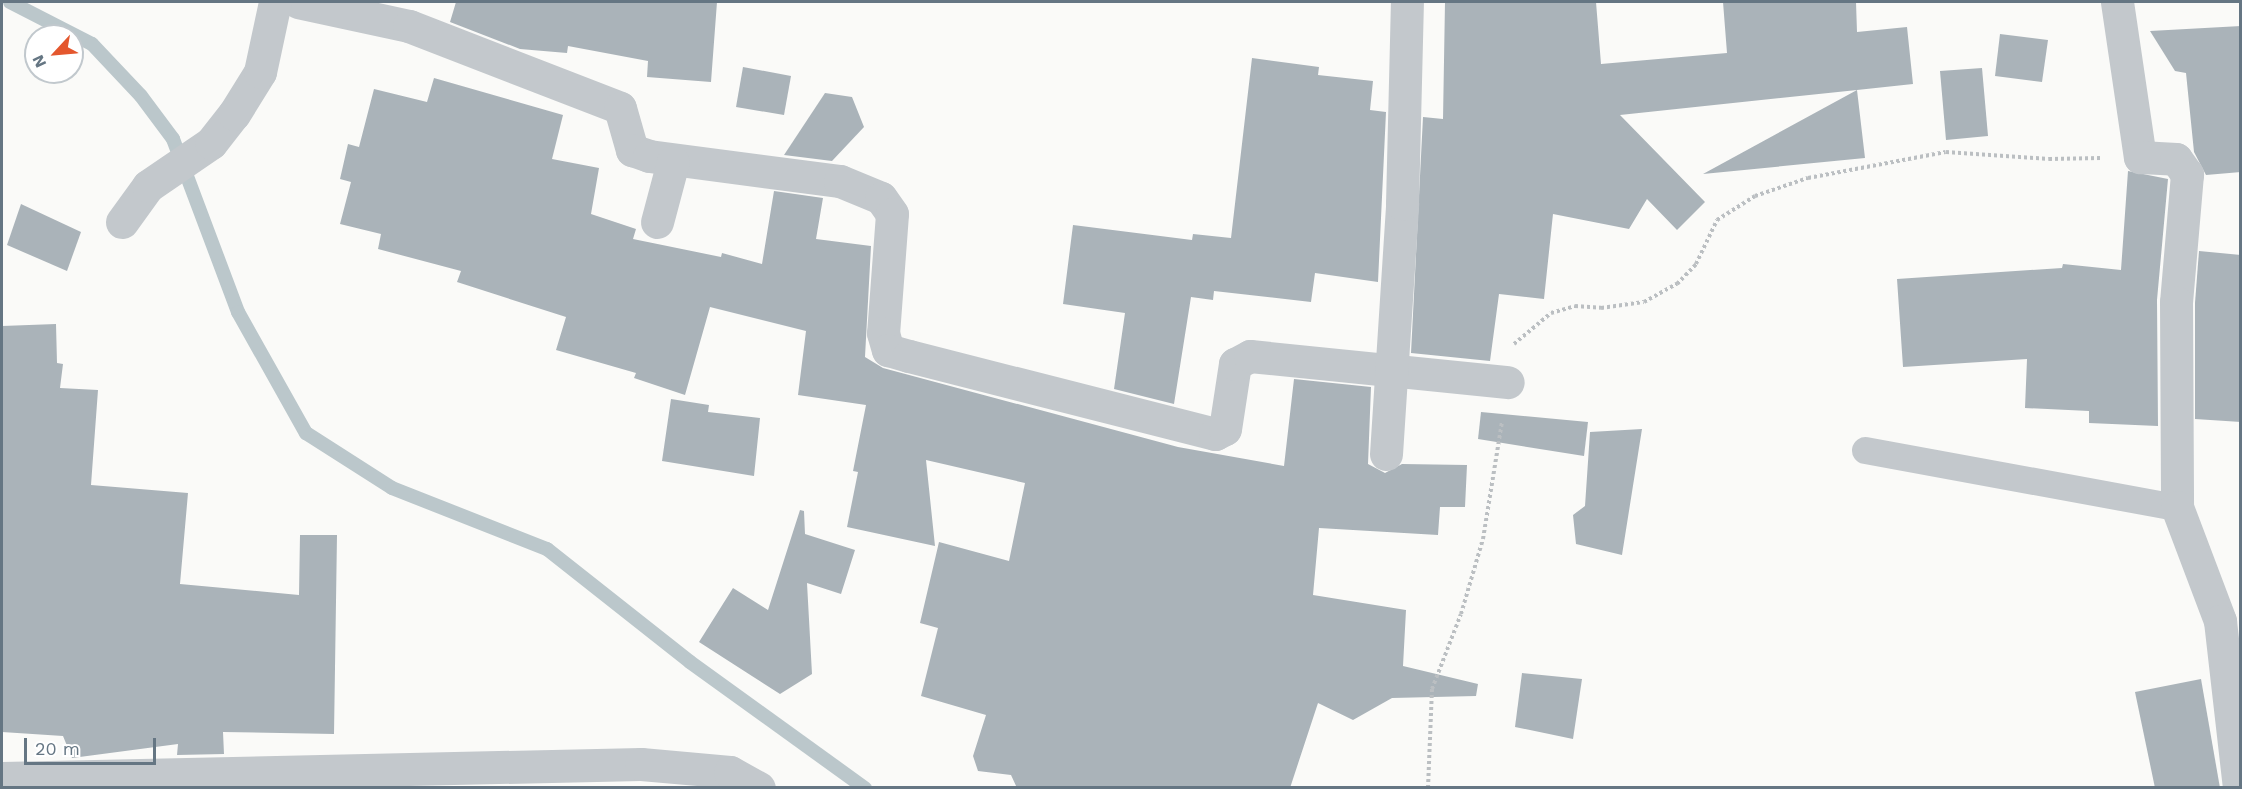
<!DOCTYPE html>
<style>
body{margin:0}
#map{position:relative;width:2242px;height:789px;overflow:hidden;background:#fafaf8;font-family:"Work Sans",sans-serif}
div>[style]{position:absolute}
.stream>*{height:14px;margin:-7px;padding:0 7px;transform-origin:7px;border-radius:7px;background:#bbc7cb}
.building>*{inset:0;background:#aab3b9}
.path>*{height:4px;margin-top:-2px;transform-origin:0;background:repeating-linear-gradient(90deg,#bbbfc2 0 3px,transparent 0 6px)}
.service>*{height:27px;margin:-13.5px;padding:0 13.5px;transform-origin:13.5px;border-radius:13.5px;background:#c3c8cc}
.minor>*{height:33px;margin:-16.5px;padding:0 16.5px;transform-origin:16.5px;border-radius:16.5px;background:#c3c8cc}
span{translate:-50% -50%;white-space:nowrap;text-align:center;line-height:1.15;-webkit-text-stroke:6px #fff;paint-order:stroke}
.frame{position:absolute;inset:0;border:3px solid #657683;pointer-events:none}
.north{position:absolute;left:24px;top:24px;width:60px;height:60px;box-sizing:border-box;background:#fff;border:2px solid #c1c8cd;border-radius:50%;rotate:244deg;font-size:16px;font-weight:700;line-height:24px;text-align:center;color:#657683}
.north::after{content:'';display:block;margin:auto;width:21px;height:27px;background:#e4572e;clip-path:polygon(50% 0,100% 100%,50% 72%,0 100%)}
.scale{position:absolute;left:24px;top:738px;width:132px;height:27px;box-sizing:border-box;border:3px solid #657683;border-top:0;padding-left:8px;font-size:18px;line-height:21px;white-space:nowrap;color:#657683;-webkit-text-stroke:4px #fff;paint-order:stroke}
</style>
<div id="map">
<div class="stream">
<div style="left:10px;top:2px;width:92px;rotate:27.1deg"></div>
<div style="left:92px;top:44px;width:71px;rotate:46.7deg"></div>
<div style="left:141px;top:96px;width:54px;rotate:53.3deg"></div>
<div style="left:173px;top:139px;width:185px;rotate:69.4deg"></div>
<div style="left:238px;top:312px;width:139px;rotate:60.7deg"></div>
<div style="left:306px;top:433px;width:102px;rotate:32.6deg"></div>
<div style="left:392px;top:488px;width:167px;rotate:21.5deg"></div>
<div style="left:547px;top:549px;width:182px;rotate:38.3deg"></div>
<div style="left:690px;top:662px;width:216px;rotate:35.8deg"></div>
</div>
<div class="building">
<div style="clip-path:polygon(456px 2px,717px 2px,711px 82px,647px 77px,648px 61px,568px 46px,567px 53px,520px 49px,450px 22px)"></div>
<div style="clip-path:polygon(1445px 2px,1596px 2px,1601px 64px,1727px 53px,1723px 2px,1856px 2px,1857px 32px,1907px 27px,1913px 84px,1857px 90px,1865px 158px,1703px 174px,1857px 90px,1620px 115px,1705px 202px,1677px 230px,1647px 199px,1629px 229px,1553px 214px,1544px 299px,1499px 294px,1490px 361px,1411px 353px,1423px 117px,1443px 119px)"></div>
<div style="clip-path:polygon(2241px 26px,2241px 172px,2206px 175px,2194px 152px,2186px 73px,2175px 71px,2150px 31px)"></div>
<div style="clip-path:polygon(2000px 34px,2048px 40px,2042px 82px,1995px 76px)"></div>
<div style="clip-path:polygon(1252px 58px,1319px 67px,1318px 75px,1373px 81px,1370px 110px,1386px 112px,1378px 282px,1315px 273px,1311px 302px,1214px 291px,1213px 300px,1191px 297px,1174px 404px,1114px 389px,1125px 313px,1063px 304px,1073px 225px,1192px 240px,1193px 234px,1231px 238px)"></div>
<div style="clip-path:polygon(743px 67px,791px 76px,784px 115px,736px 107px)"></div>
<div style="clip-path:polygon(1982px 68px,1988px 136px,1946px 140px,1940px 71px)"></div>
<div style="clip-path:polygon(434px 78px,563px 115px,552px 159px,599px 168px,591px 214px,636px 229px,633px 239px,721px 257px,722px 253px,762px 264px,774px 191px,823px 198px,816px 239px,871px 246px,865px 357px,883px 368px,1178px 447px,1284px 466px,1294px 379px,1371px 387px,1368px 464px,1385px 473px,1402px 464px,1467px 465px,1465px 507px,1440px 507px,1438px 535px,1319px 528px,1313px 595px,1406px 610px,1403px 666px,1478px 684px,1476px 696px,1392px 698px,1353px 720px,1318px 703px,1290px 788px,1017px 788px,1011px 775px,978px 771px,973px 756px,986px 715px,921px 696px,938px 628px,920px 623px,939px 542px,1009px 561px,1025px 483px,926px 460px,935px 546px,847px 527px,858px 472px,853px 471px,866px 405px,798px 395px,806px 331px,710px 307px,685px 395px,634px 378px,636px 373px,556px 350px,566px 317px,457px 282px,461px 271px,378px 249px,381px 234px,340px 224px,351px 182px,340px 179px,348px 144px,359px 147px,374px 89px,427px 102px)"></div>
<div style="clip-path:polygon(825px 93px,852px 97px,864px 127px,832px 161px,784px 155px)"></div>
<div style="clip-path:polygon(2128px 171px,2168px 179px,2157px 300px,2158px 426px,2089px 423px,2089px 411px,2025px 408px,2027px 359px,1903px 367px,1897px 279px,2062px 268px,2063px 264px,2121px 270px)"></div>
<div style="clip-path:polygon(21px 204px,81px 232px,67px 271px,7px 245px)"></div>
<div style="clip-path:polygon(2199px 251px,2241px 255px,2241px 422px,2195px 419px,2195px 303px)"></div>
<div style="clip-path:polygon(56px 324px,57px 363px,63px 364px,60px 388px,98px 390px,91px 485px,188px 493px,180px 584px,299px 595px,300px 535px,337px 535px,334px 734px,223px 732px,224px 754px,177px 755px,178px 744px,72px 758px,63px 736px,2px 732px,2px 326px)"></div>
<div style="clip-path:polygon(671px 399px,709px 405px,708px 412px,760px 418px,754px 476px,662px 461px)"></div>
<div style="clip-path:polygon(1481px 412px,1588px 422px,1584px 456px,1478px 439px)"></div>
<div style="clip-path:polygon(1642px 429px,1622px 555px,1576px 544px,1573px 515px,1585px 506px,1590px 432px)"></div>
<div style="clip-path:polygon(800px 510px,804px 511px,805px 534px,855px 550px,841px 594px,807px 583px,812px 674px,780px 694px,699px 642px,733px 588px,768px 610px)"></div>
<div style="clip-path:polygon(1522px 673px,1582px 679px,1573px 739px,1515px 727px)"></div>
<div style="clip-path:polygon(2201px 679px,2220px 788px,2155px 788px,2135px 692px)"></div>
</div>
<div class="path">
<div style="left:1514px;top:344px;width:48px;rotate:-40deg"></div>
<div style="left:1551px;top:313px;width:25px;rotate:-16deg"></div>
<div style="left:1575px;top:306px;width:26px;rotate:4deg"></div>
<div style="left:1601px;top:308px;width:43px;rotate:-7.9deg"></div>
<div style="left:1644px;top:302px;width:38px;rotate:-29deg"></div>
<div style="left:1677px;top:284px;width:28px;rotate:-46deg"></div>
<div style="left:1696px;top:264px;width:49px;rotate:-64.5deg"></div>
<div style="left:1717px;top:220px;width:45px;rotate:-32.3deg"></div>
<div style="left:1755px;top:196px;width:56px;rotate:-18.8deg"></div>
<div style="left:1808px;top:178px;width:140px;rotate:-10.7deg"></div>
<div style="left:1946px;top:152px;width:103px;rotate:3.9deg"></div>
<div style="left:2049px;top:159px;width:52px;rotate:-1.1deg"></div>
<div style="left:1428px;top:788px;width:99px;rotate:-87.7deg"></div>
<div style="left:1432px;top:689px;width:80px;rotate:-68.9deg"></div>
<div style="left:1461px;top:614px;width:78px;rotate:-73.7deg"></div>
<div style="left:1483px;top:539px;width:119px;rotate:-80.8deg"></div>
</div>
<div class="service">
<div style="left:1865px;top:450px;width:317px;rotate:10.4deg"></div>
</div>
<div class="minor">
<div style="left:298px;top:2px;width:114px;rotate:12.2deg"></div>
<div style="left:409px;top:26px;width:226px;rotate:21.2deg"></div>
<div style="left:620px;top:108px;width:44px;rotate:74.1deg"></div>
<div style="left:632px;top:150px;width:18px;rotate:19deg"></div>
<div style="left:649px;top:156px;width:193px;rotate:7.5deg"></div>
<div style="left:840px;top:181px;width:44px;rotate:22.5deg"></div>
<div style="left:881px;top:198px;width:19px;rotate:55deg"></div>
<div style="left:892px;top:214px;width:119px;rotate:94.3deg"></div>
<div style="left:883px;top:333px;width:18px;rotate:74deg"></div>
<div style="left:888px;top:350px;width:22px;rotate:16deg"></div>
<div style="left:909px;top:356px;width:316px;rotate:14.3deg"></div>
<div style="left:1215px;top:434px;width:11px;rotate:-27deg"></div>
<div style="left:1225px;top:429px;width:66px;rotate:-81.3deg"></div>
<div style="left:1235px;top:364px;width:17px;rotate:-28deg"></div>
<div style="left:1250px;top:356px;width:259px;rotate:5.8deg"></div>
<div style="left:2117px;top:2px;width:157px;rotate:81.6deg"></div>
<div style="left:2140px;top:157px;width:36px;rotate:3deg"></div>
<div style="left:2176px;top:159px;width:19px;rotate:54deg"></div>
<div style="left:2187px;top:174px;width:128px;rotate:94.9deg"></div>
<div style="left:2176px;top:302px;width:205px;rotate:89.7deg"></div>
<div style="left:2177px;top:507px;width:122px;rotate:69.3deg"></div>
<div style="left:2220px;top:621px;width:168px;rotate:83.5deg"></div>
<div style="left:122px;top:222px;width:44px;rotate:-54.2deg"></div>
<div style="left:148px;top:186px;width:76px;rotate:-34.3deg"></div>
<div style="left:211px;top:143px;width:37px;rotate:-52deg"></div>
<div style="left:234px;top:114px;width:49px;rotate:-58.2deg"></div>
<div style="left:260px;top:72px;width:72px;rotate:-77.9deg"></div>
<div style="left:657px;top:222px;width:62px;rotate:-75.1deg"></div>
<div style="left:1386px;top:454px;width:251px;rotate:-86.3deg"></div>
<div style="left:1402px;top:204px;width:202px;rotate:-88.6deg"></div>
<div style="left:2px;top:778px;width:639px;rotate:-1.26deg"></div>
<div style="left:641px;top:764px;width:89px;rotate:5.1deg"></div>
<div style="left:730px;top:772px;width:33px;rotate:29deg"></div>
</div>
<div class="frame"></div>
<div class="north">N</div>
<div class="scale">20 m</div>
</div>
